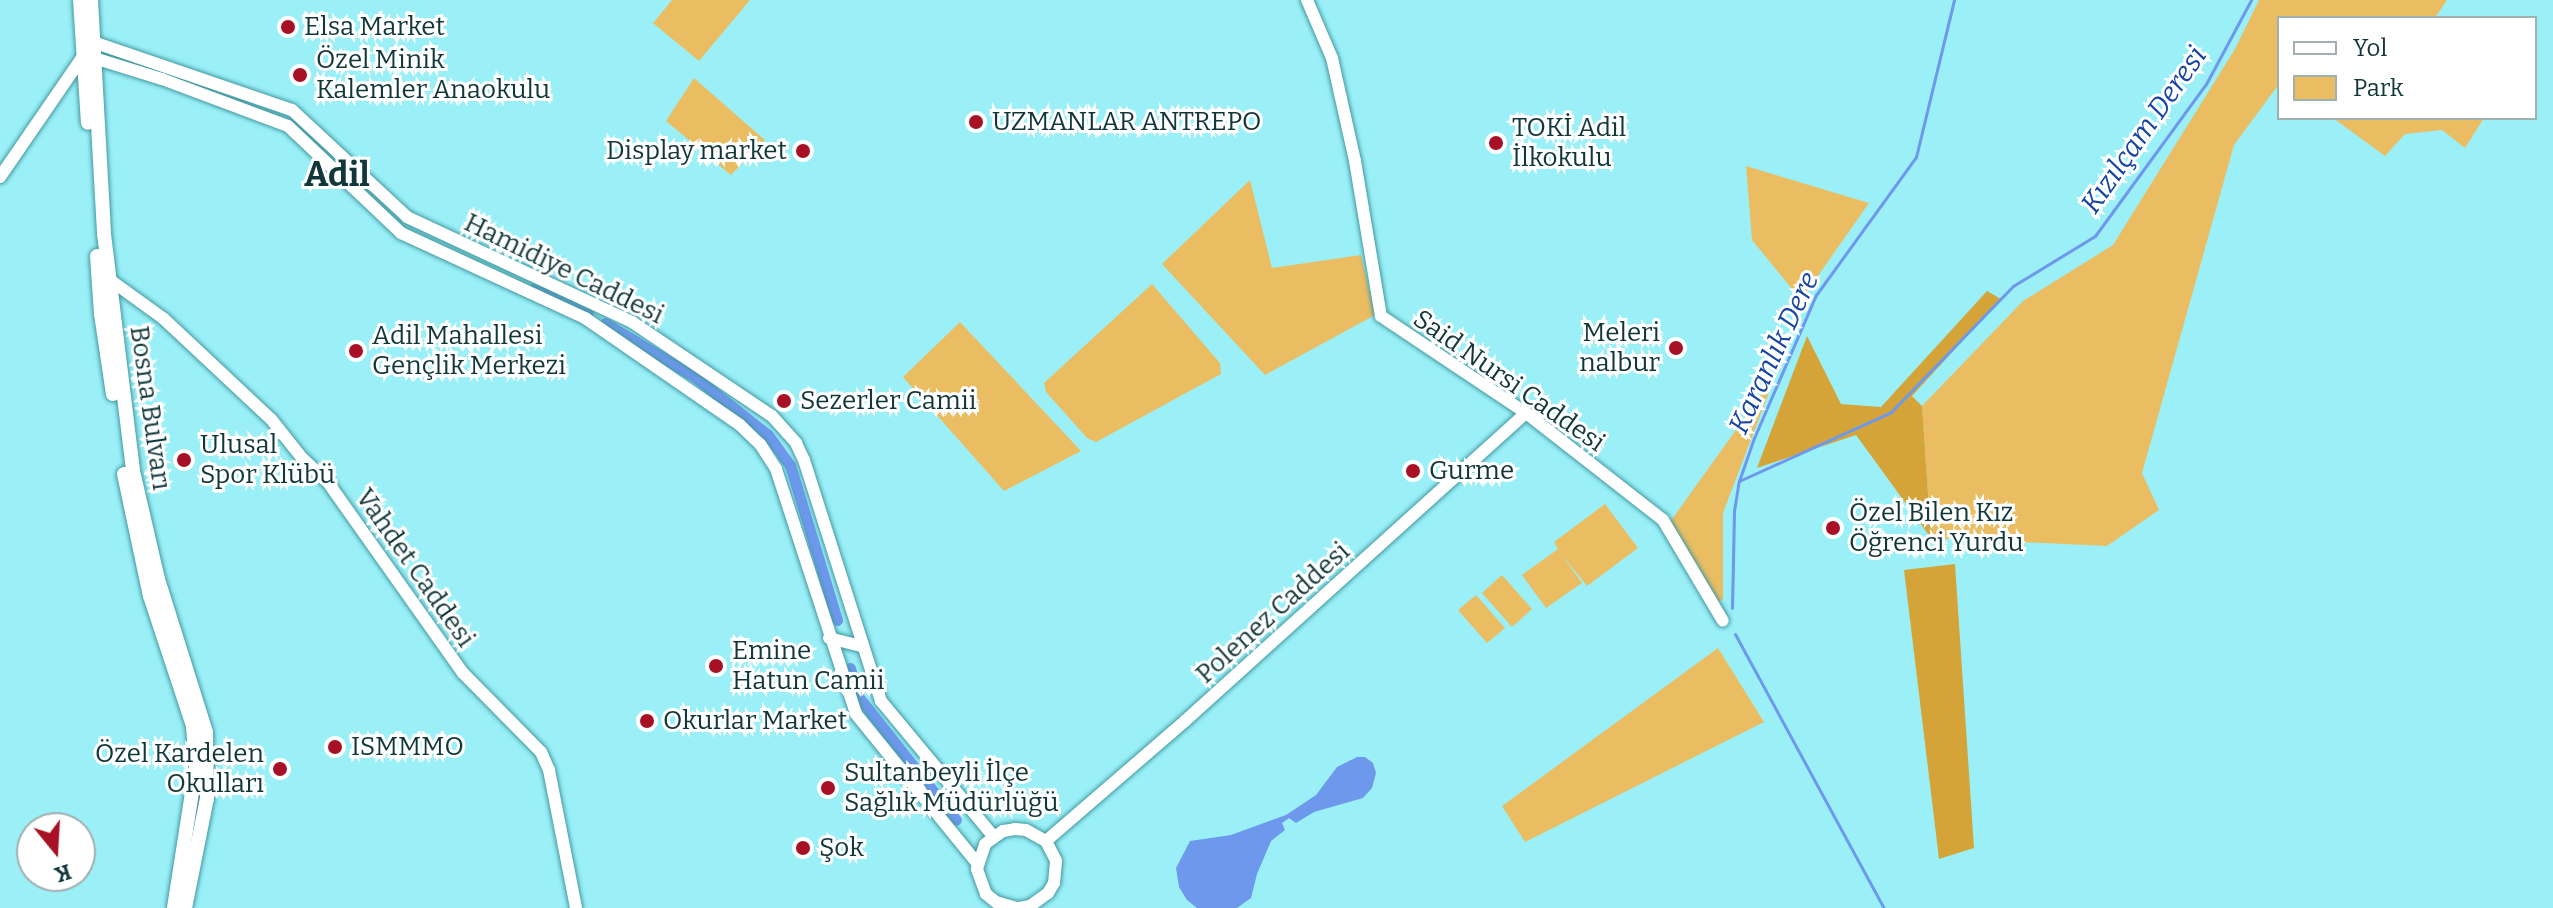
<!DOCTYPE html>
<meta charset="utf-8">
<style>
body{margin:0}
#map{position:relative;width:2553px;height:908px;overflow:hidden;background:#9bf0f8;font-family:Bitter,serif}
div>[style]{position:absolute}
.green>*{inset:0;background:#eabd63}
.forest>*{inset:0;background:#d5a439}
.water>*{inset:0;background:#6d98eb}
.stream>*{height:3px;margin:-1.5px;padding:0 1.5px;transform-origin:1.5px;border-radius:1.5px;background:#6d98eb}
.canal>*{height:11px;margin:-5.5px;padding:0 5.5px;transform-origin:5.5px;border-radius:5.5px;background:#6d98eb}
.roads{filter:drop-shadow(0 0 2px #4299a0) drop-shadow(0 0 2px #4299a0)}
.tertiary>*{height:12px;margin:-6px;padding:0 6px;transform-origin:6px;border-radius:6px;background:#fff}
.secondary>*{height:14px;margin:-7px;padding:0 7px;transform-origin:7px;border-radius:7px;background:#fff}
.dots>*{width:22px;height:22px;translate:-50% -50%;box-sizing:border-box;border:4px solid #fff;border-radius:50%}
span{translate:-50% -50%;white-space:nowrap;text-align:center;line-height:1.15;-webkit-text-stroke:6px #fff;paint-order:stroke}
.poi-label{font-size:26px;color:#12373a}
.left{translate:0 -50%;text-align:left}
.right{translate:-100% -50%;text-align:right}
.street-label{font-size:26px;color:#12373a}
.water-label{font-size:28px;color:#1844a4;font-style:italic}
.district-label{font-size:34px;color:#12373a;font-weight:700}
.legend{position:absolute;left:2277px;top:16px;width:260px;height:104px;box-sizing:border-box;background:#fff;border:2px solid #a0afb0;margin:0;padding:10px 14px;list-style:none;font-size:24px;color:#12373a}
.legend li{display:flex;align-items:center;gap:16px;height:40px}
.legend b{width:40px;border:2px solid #a0afb0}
.north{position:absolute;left:16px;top:812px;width:80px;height:80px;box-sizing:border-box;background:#fff;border:2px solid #a0afb0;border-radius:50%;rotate:162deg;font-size:22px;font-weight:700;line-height:32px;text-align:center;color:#12373a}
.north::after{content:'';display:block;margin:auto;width:28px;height:36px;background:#a81125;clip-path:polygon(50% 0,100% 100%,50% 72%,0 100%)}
</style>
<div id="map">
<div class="green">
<div style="clip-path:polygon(672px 0,750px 0,699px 61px,653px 23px)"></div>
<div style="clip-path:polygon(2259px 0,2447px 0,2435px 18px,2279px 18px,2279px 84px,2234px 145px,2142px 473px,2159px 510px,2107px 546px,1931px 538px,1922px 406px,2023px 301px,2113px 245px,2235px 49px)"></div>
<div style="clip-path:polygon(694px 78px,765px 140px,731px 175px,666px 121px)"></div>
<div style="clip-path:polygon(2333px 118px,2484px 118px,2465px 148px,2442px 130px,2405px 134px,2385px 156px)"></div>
<div style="clip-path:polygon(1746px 166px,1869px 203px,1801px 300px,1752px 240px)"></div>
<div style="clip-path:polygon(1250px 180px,1272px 268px,1361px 255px,1375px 315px,1265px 375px,1162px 264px)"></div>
<div style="clip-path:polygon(1152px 284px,1220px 363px,1221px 374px,1096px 442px,1087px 438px,1046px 392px,1044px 383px)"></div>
<div style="clip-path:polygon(960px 322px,1081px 451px,1004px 491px,903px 377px)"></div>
<div style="clip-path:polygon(1776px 374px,1723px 513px,1723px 600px,1716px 602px,1670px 522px)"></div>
<div style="clip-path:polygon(1605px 504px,1638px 548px,1587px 586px,1562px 555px,1582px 583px,1546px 608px,1522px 575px,1558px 549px,1554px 542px)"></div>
<div style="clip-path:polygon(1502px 575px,1532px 609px,1512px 627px,1482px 593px)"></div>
<div style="clip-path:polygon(1476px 595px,1505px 628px,1487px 643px,1458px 610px)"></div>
<div style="clip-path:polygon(1718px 648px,1764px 722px,1525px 842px,1502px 806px)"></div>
</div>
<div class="forest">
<div style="clip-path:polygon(1987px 291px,2001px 299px,1912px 396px,1922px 406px,1931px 538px,1856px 435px,1757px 468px,1807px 336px,1841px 404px,1881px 407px)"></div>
<div style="clip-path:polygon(1955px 564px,1974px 848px,1939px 859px,1904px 570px)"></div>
</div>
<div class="water">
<div style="clip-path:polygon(1357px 757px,1365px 757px,1373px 763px,1376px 773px,1372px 788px,1363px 798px,1314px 812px,1296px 823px,1289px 818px,1282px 823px,1285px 830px,1271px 841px,1257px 874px,1251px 898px,1237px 908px,1197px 908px,1187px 900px,1179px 887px,1176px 868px,1190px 841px,1231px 835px,1286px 815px,1316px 795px,1337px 767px)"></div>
</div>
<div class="stream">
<div style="left:1739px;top:481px;width:167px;rotate:-24.4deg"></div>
<div style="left:1891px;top:412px;width:175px;rotate:-45.9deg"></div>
<div style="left:2013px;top:286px;width:96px;rotate:-31.4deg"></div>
<div style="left:2095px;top:236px;width:188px;rotate:-53.9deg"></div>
<div style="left:2206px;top:84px;width:95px;rotate:-61.8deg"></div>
<div style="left:1732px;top:608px;width:97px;rotate:-88.8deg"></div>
<div style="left:1734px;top:511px;width:30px;rotate:-81deg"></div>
<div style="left:1739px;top:481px;width:46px;rotate:-70.8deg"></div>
<div style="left:1754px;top:438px;width:156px;rotate:-66.6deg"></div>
<div style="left:1816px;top:295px;width:170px;rotate:-54.1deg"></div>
<div style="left:1916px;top:157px;width:162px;rotate:-76.4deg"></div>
<div style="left:1735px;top:634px;width:312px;rotate:61.5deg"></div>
</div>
<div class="canal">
<div style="left:535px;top:288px;width:59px;rotate:26.1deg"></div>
<div style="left:605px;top:323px;width:105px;rotate:31deg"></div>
<div style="left:695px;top:377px;width:93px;rotate:38.5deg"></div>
<div style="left:768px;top:435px;width:37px;rotate:54deg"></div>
<div style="left:790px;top:465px;width:162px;rotate:73.1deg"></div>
<div style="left:850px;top:668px;width:28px;rotate:75deg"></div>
<div style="left:857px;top:695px;width:159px;rotate:51.6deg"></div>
</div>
<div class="roads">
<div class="tertiary">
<div style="left:1307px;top:0;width:63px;rotate:66.7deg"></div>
<div style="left:1332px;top:58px;width:106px;rotate:77.4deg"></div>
<div style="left:1355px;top:161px;width:157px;rotate:80.5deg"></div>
<div style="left:1381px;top:316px;width:174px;rotate:33.8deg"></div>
<div style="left:1526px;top:413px;width:174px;rotate:38deg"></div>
<div style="left:1663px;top:520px;width:117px;rotate:59.3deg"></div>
<div style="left:85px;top:43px;width:8px;rotate:-7deg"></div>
<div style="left:93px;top:42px;width:210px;rotate:18.9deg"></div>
<div style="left:292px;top:110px;width:157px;rotate:42.9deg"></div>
<div style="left:407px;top:217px;width:248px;rotate:25deg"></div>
<div style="left:632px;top:322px;width:169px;rotate:33.9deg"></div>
<div style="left:772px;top:416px;width:36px;rotate:48deg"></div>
<div style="left:796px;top:443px;width:19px;rotate:65deg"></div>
<div style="left:804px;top:460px;width:253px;rotate:72.3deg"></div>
<div style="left:881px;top:701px;width:175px;rotate:50.3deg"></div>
<div style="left:0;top:177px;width:143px;rotate:-55.5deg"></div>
<div style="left:81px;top:59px;width:13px;rotate:-4deg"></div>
<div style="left:94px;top:58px;width:71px;rotate:17.2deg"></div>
<div style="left:162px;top:79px;width:134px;rotate:20.5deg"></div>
<div style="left:288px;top:126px;width:156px;rotate:43.4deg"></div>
<div style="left:401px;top:233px;width:203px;rotate:24.8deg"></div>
<div style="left:585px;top:318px;width:188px;rotate:34.6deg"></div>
<div style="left:740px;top:425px;width:28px;rotate:44deg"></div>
<div style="left:760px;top:444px;width:30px;rotate:57deg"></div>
<div style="left:776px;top:469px;width:258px;rotate:71.9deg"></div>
<div style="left:856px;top:714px;width:193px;rotate:50.9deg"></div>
<div style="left:106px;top:277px;width:72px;rotate:35.9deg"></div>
<div style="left:164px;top:319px;width:146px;rotate:43.1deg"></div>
<div style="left:271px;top:419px;width:50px;rotate:51.5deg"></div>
<div style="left:302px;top:458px;width:34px;rotate:43deg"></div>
<div style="left:327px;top:481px;width:235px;rotate:54.7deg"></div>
<div style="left:463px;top:673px;width:111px;rotate:45.4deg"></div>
<div style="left:541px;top:752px;width:20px;rotate:66deg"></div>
<div style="left:549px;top:770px;width:141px;rotate:78.9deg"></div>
<div style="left:829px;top:638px;width:33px;rotate:14deg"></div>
<div style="left:1046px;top:841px;width:184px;rotate:-40.8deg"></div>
<div style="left:1185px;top:721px;width:460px;rotate:-42.1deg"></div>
<div style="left:1017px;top:908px;width:22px;rotate:-164deg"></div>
<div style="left:996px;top:902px;width:13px;rotate:-141deg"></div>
<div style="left:986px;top:894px;width:27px;rotate:-110deg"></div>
<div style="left:977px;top:869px;width:26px;rotate:-72deg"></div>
<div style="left:985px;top:844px;width:22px;rotate:-36deg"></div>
<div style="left:1003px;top:831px;width:12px;rotate:-9deg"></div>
<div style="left:1015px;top:829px;width:11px;rotate:5deg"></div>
<div style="left:1026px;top:830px;width:23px;rotate:29deg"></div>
<div style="left:1046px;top:841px;width:22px;rotate:63deg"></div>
<div style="left:1056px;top:861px;width:22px;rotate:95deg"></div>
<div style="left:1054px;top:883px;width:12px;rotate:121deg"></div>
<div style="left:1048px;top:893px;width:22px;rotate:144deg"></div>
<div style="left:1030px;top:906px;width:11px;rotate:170deg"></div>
</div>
<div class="secondary">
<div style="left:80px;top:0;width:123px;rotate:86.3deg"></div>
<div style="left:91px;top:0;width:234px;rotate:86.8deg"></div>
<div style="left:104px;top:234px;width:239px;rotate:83deg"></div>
<div style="left:133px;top:471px;width:111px;rotate:77deg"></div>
<div style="left:158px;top:579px;width:160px;rotate:72.6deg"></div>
<div style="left:206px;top:732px;width:66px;rotate:89.1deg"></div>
<div style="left:207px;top:798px;width:112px;rotate:101.3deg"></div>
<div style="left:97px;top:256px;width:58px;rotate:86.1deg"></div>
<div style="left:101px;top:314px;width:81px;rotate:81.5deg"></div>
<div style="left:124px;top:474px;width:125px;rotate:78deg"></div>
<div style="left:150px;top:596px;width:137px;rotate:71.7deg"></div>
<div style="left:193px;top:726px;width:41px;rotate:85.8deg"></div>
<div style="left:196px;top:767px;width:143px;rotate:98.9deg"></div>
</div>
</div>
<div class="dots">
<div style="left:288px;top:27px;background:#a81125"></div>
<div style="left:300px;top:75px;background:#a81125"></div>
<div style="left:976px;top:122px;background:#a81125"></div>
<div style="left:1496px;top:143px;background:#a81125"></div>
<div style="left:803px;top:151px;background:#a81125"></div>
<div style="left:1676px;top:348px;background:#a81125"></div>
<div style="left:356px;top:351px;background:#a81125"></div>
<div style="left:784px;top:401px;background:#a81125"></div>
<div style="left:184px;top:460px;background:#a81125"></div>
<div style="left:1413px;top:471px;background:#a81125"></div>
<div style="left:1833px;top:528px;background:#a81125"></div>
<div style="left:716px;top:666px;background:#a81125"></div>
<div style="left:647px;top:721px;background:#a81125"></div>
<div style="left:335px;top:747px;background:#a81125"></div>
<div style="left:280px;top:769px;background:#a81125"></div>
<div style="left:828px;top:788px;background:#a81125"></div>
<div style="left:803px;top:848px;background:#a81125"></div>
</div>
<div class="poi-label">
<span class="left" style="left:304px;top:27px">Elsa Market</span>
<span class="left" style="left:316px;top:75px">Özel Minik<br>Kalemler Anaokulu</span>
<span class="left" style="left:992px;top:122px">UZMANLAR ANTREPO</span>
<span class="left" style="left:1512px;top:143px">TOKİ Adil<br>İlkokulu</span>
<span class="right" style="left:787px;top:151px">Display market</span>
<span class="right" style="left:1660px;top:348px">Meleri<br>nalbur</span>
<span class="left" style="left:372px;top:351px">Adil Mahallesi<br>Gençlik Merkezi</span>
<span class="left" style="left:800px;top:401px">Sezerler Camii</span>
<span class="left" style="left:200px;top:460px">Ulusal<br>Spor Klübü</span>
<span class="left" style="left:1429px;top:471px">Gurme</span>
<span class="left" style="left:1849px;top:528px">Özel Bilen Kız<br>Öğrenci Yurdu</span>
<span class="left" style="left:732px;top:666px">Emine<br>Hatun Camii</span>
<span class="left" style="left:663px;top:721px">Okurlar Market</span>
<span class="left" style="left:351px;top:747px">ISMMMO</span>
<span class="right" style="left:264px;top:769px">Özel Kardelen<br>Okulları</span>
<span class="left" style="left:844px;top:788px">Sultanbeyli İlçe<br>Sağlık Müdürlüğü</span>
<span class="left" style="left:819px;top:848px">Şok</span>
</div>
<div class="street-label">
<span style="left:564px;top:269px;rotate:26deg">Hamidiye Caddesi</span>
<span style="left:1509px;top:381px;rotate:35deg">Said Nursi Caddesi</span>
<span style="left:150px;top:408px;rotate:82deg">Bosna Bulvarı</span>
<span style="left:415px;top:568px;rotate:55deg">Vahdet Caddesi</span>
<span style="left:1273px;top:613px;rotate:-42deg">Polenez Caddesi</span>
</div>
<div class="water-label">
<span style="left:2144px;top:130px;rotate:-55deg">Kızılçam Deresi</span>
<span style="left:1774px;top:353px;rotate:-65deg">Karanlık Dere</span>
</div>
<div class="district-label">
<span style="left:337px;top:175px">Adil</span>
</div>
<ul class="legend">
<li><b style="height:10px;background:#fff"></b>Yol</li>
<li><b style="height:22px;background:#eabd63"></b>Park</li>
</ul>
<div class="north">K</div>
</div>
